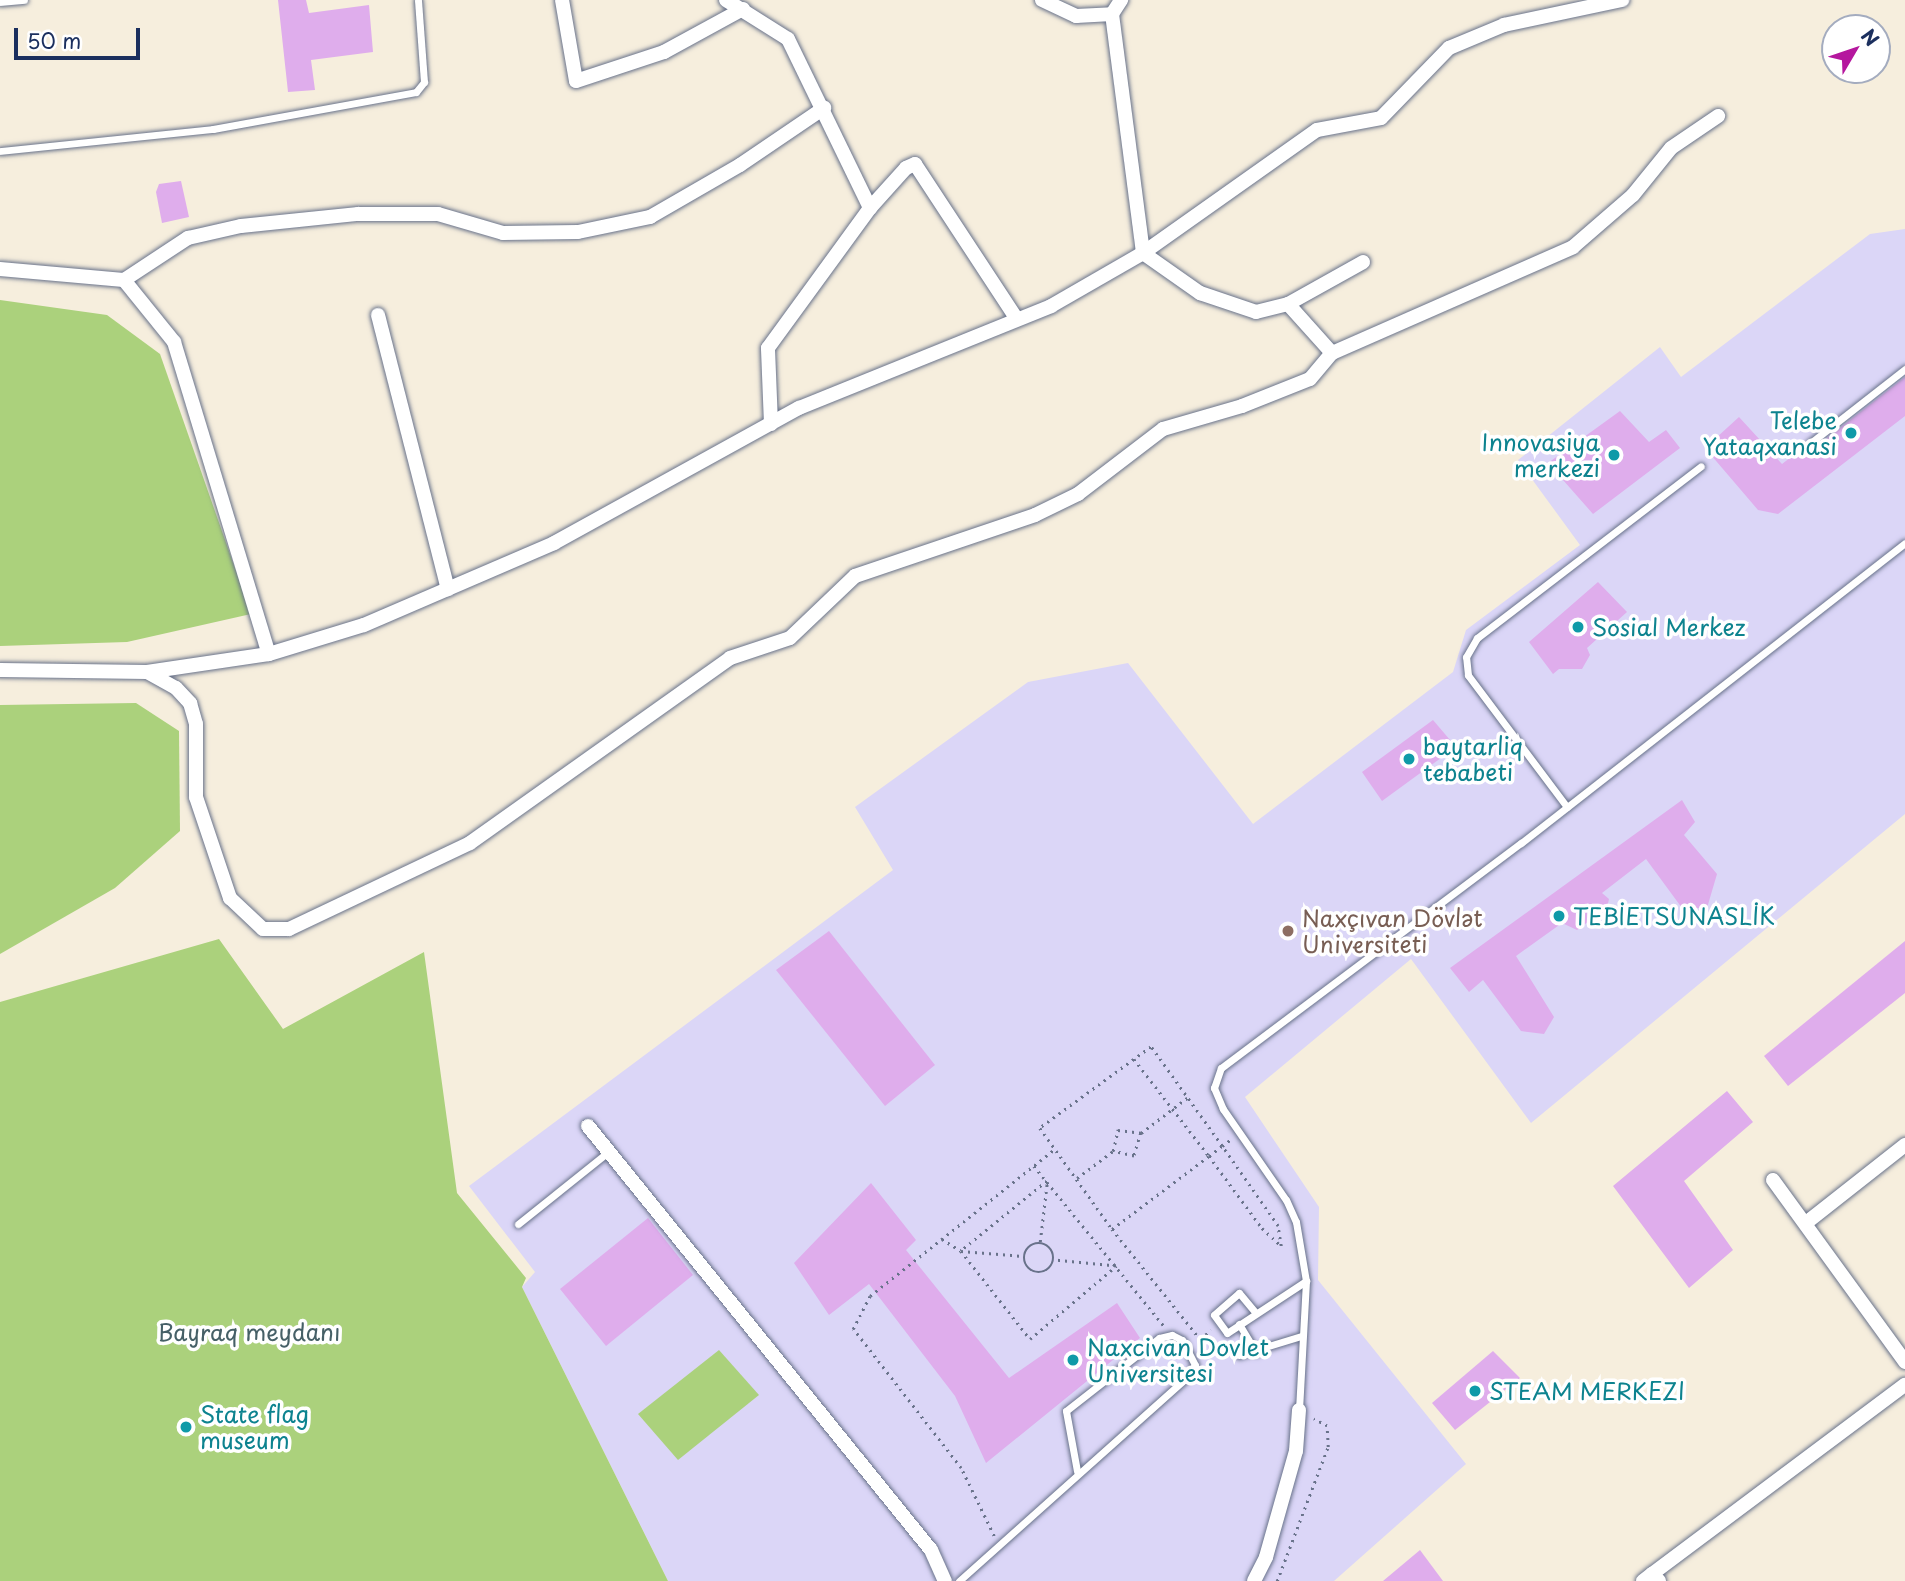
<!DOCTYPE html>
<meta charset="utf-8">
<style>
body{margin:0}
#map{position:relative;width:1905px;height:1581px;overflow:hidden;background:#f6eedd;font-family:"Playpen Sans",sans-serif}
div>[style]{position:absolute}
.built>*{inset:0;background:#dbd6f7}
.green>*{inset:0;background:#abd17c}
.building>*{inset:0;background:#dfadec}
.path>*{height:2.5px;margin-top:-1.25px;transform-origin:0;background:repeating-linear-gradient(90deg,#68728a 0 2px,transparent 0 7px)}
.path>.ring{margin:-1.25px;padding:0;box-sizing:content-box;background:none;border:2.5px solid #68728a;border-radius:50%}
.roads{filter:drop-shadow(0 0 2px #68728a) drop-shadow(0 0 2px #68728a)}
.lane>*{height:7px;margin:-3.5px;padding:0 3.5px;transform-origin:3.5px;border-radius:3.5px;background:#fff}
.street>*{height:14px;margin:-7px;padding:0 7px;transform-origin:7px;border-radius:7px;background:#fff}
.dots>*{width:19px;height:19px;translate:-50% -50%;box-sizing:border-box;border:4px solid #fff;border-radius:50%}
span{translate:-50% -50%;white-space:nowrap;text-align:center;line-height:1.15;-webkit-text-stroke:7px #fff;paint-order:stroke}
.culture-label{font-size:23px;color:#0d838f}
.right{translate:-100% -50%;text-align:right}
.left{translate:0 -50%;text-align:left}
.education-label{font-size:23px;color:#785e54}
.park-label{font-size:23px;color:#466067}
.north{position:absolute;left:1821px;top:14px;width:70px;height:70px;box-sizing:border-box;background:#fff;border:2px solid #a4acbf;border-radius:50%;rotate:51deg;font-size:19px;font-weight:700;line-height:28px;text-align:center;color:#1b2f5e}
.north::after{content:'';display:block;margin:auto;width:24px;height:32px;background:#b5179e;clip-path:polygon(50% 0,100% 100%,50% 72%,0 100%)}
.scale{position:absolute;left:14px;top:28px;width:126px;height:32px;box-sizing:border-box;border:4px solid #1b2f5e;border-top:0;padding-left:9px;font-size:21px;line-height:24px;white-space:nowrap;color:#1b2f5e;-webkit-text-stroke:5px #fff;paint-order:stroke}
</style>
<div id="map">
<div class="built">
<div style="clip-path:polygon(1905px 229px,1905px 814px,1531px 1123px,1411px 959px,1245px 1097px,1319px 1207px,1318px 1280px,1466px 1464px,1334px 1581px,668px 1581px,522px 1287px,535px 1272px,469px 1186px,893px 870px,855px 807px,1028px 682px,1128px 663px,1253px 824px,1453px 672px,1466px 630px,1580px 545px,1518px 460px,1660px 347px,1681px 377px,1870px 234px)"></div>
</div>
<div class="green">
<div style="clip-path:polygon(0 300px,107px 315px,160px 354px,251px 614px,127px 642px,0 646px)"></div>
<div style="clip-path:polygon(136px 703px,179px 731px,180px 831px,115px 888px,0 954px,0 705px)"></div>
<div style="clip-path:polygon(219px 939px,283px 1029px,424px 952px,457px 1193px,526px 1278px,522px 1287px,668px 1581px,0 1581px,0 1002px)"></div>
<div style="clip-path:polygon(719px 1350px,759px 1395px,678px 1460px,638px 1414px)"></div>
</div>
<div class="building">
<div style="clip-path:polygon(278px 0,306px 0,309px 13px,369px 5px,373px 52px,311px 60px,315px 90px,288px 92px)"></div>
<div style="clip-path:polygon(181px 181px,189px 217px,162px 223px,156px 192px,159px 184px)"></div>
<div style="clip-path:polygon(1905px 377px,1905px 416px,1778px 514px,1758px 510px,1705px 448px,1739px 417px,1782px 464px,1804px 447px,1813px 449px)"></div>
<div style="clip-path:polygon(1620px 411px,1649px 442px,1666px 430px,1680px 448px,1593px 514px,1548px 463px)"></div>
<div style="clip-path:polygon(1598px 582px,1627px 612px,1587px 648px,1590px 655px,1582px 669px,1559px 669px,1553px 674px,1529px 642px)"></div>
<div style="clip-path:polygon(1433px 720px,1456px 747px,1382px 801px,1362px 772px)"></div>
<div style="clip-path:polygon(1682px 800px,1695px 822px,1684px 835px,1717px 874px,1707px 908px,1682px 908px,1646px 859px,1602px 893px,1609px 899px,1607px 908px,1577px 930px,1562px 923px,1516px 956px,1554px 1017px,1544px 1034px,1521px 1031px,1483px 980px,1469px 992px,1450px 968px)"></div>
<div style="clip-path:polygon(829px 931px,935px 1065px,885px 1106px,776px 970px)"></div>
<div style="clip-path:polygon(1905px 941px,1905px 993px,1788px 1086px,1764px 1056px)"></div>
<div style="clip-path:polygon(1727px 1091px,1753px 1122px,1684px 1181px,1733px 1250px,1689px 1288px,1613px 1186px)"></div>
<div style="clip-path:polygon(871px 1183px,916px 1240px,906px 1250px,1009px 1378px,1117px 1303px,1140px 1338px,986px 1463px,955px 1396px,869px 1284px,829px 1315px,794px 1263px)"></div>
<div style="clip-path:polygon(648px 1218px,693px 1275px,606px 1346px,560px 1289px)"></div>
<div style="clip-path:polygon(1493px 1351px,1520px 1378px,1455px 1430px,1432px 1403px)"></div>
<div style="clip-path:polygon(1420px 1550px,1443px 1581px,1383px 1581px)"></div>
</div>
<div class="path">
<div style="left:1134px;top:1059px;width:123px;rotate:52.3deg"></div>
<div style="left:1209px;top:1156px;width:89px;rotate:53.6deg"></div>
<div style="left:1262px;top:1228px;width:26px;rotate:43deg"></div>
<div style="left:1281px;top:1246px;width:20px;rotate:-99deg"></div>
<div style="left:1278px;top:1226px;width:98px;rotate:-125deg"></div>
<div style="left:1222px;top:1146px;width:122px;rotate:-125.6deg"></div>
<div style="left:1151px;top:1047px;width:137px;rotate:143.9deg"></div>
<div style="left:1040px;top:1128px;width:124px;rotate:54.5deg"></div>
<div style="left:1112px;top:1229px;width:121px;rotate:-37deg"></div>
<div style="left:1209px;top:1156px;width:16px;rotate:-38deg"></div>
<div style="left:1222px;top:1146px;width:10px;rotate:-37deg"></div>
<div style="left:1141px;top:1133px;width:24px;rotate:107deg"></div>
<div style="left:1134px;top:1156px;width:22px;rotate:-167deg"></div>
<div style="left:1113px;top:1151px;width:22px;rotate:-77deg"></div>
<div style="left:1118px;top:1130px;width:23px;rotate:7deg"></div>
<div style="left:1141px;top:1133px;width:58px;rotate:-37.3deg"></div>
<div style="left:1034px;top:1166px;width:206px;rotate:50.9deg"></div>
<div style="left:1077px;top:1178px;width:45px;rotate:-36.9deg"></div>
<div style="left:1047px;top:1181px;width:111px;rotate:140.9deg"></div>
<div style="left:961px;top:1251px;width:112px;rotate:51.9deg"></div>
<div style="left:1030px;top:1339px;width:113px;rotate:-40.3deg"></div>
<div style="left:1116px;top:1266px;width:62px;rotate:-174.5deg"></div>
<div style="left:1112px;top:1229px;width:141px;rotate:51.3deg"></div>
<div style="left:942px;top:1239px;width:22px;rotate:32deg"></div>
<div style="left:961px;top:1251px;width:62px;rotate:4.6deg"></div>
<div style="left:1040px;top:1242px;width:59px;rotate:-83.2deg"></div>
<div class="ring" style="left:1024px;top:1243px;width:27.5px;height:27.5px"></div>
<div style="left:1200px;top:1339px;width:14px;rotate:-39deg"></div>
<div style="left:994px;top:1536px;width:76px;rotate:-115.9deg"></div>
<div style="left:961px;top:1468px;width:176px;rotate:-127.8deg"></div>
<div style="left:853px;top:1329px;width:37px;rotate:-63deg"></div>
<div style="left:870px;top:1296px;width:236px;rotate:-38.5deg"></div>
<div style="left:1277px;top:1581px;width:143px;rotate:-69.2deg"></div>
<div style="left:1328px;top:1447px;width:21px;rotate:-93deg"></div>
<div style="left:1327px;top:1426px;width:15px;rotate:-152deg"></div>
</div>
<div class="roads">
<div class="lane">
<div style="left:0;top:2px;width:24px;rotate:-5deg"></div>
<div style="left:0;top:151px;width:214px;rotate:-5.9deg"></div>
<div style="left:213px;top:129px;width:206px;rotate:-10.3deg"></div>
<div style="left:416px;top:92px;width:13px;rotate:-51deg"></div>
<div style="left:424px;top:82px;width:82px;rotate:-94.2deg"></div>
<div style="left:1809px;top:444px;width:122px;rotate:-38deg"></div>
<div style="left:1567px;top:807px;width:165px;rotate:-126.9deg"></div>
<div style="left:1468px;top:675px;width:18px;rotate:-96deg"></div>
<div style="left:1466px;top:657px;width:22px;rotate:-60deg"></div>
<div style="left:1477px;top:638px;width:282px;rotate:-37.5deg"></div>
<div style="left:518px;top:1224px;width:115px;rotate:-38.7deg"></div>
<div style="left:1255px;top:1312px;width:25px;rotate:-130deg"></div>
<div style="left:1239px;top:1293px;width:33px;rotate:139deg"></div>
<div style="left:1214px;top:1315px;width:22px;rotate:54deg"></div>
<div style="left:1227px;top:1333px;width:95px;rotate:-33.4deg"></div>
<div style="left:1239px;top:1324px;width:33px;rotate:59deg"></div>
<div style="left:1239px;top:1355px;width:65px;rotate:-17deg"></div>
<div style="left:1299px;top:1410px;width:129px;rotate:-86.9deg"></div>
<div style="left:1306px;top:1281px;width:60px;rotate:-99.6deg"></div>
<div style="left:1296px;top:1222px;width:24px;rotate:-114deg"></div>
<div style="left:1286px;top:1200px;width:111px;rotate:-124.7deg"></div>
<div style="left:1223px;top:1109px;width:23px;rotate:-113deg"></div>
<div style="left:1214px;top:1088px;width:21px;rotate:-71deg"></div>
<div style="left:1221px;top:1068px;width:375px;rotate:-36.9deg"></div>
<div style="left:1521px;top:843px;width:487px;rotate:-38deg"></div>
<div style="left:959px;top:1581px;width:307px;rotate:-41.8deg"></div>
<div style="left:1188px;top:1376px;width:13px;rotate:-58deg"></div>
<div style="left:1195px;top:1365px;width:28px;rotate:-117deg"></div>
<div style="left:1182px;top:1340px;width:11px;rotate:-153deg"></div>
<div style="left:1172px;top:1335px;width:13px;rotate:167deg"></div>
<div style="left:1159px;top:1338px;width:118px;rotate:141.9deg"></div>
<div style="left:1066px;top:1411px;width:61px;rotate:79.6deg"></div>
</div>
<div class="street">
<div style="left:562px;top:0;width:82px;rotate:80.2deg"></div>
<div style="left:576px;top:81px;width:93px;rotate:-18.2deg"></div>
<div style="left:664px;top:52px;width:90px;rotate:-28.6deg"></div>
<div style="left:726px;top:0;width:73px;rotate:32.2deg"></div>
<div style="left:788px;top:39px;width:188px;rotate:64.1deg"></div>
<div style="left:1042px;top:0;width:38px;rotate:25deg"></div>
<div style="left:1076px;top:16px;width:36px;rotate:-3deg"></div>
<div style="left:1112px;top:14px;width:17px;rotate:-57deg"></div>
<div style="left:1112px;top:14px;width:241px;rotate:82.6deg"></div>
<div style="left:1143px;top:253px;width:70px;rotate:35.1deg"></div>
<div style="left:1200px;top:293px;width:59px;rotate:18.7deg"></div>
<div style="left:1256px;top:312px;width:33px;rotate:-14deg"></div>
<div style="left:1288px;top:304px;width:86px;rotate:-29.2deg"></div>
<div style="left:0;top:269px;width:124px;rotate:5.1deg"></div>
<div style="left:124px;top:280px;width:77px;rotate:-33.3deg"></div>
<div style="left:188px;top:238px;width:54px;rotate:-12.8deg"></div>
<div style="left:241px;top:226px;width:118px;rotate:-5.9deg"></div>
<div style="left:358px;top:214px;width:80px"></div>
<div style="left:438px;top:214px;width:68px;rotate:16.3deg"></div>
<div style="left:503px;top:233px;width:75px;rotate:-0.8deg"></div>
<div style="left:578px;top:232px;width:74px;rotate:-11.8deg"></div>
<div style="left:650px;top:217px;width:104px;rotate:-30deg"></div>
<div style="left:740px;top:165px;width:102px;rotate:-34.2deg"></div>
<div style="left:124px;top:280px;width:80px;rotate:51.1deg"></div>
<div style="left:174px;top:342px;width:326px;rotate:73.1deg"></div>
<div style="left:1288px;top:304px;width:66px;rotate:48.1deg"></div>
<div style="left:378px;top:315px;width:283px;rotate:75.7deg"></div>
<div style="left:771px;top:424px;width:76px;rotate:-92.3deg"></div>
<div style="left:768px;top:348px;width:173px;rotate:-53.9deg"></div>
<div style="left:870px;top:208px;width:54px;rotate:-48deg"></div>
<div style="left:906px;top:168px;width:10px;rotate:-24deg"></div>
<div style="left:915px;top:164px;width:184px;rotate:56.7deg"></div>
<div style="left:0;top:670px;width:147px;rotate:0.8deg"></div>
<div style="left:147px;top:672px;width:123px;rotate:-8.4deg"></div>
<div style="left:269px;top:654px;width:99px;rotate:-17deg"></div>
<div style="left:364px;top:625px;width:207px;rotate:-23.3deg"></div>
<div style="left:554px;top:543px;width:280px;rotate:-28.9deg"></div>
<div style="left:799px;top:408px;width:272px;rotate:-22deg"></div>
<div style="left:1051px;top:306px;width:106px;rotate:-29.9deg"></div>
<div style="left:1143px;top:253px;width:213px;rotate:-35.3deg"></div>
<div style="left:1317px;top:130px;width:65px;rotate:-10.6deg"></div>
<div style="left:1381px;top:118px;width:98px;rotate:-45.8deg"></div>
<div style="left:1449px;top:48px;width:60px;rotate:-22.7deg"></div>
<div style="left:1504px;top:25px;width:121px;rotate:-12deg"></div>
<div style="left:147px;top:672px;width:33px;rotate:29deg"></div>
<div style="left:176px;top:688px;width:21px;rotate:47deg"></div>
<div style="left:190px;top:703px;width:22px;rotate:74deg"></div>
<div style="left:196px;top:724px;width:73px;rotate:90deg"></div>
<div style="left:196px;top:797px;width:107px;rotate:71.4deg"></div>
<div style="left:230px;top:898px;width:45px;rotate:43.2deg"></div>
<div style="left:263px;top:929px;width:26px"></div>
<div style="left:289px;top:929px;width:200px;rotate:-25.4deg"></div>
<div style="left:470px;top:843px;width:319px;rotate:-35.4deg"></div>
<div style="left:730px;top:658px;width:63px;rotate:-18.4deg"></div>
<div style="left:790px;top:638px;width:90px;rotate:-43.6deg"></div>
<div style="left:855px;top:576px;width:190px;rotate:-18.7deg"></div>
<div style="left:1035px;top:515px;width:48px;rotate:-26deg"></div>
<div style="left:1078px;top:494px;width:107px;rotate:-37.4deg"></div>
<div style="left:1163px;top:429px;width:82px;rotate:-16.2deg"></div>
<div style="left:1242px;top:406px;width:73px;rotate:-21.7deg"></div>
<div style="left:1310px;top:379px;width:34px;rotate:-50deg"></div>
<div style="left:1332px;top:353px;width:263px;rotate:-23.7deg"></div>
<div style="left:1573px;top:247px;width:79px;rotate:-40.9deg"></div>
<div style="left:1633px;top:195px;width:60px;rotate:-51deg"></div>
<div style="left:1671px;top:148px;width:57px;rotate:-34.2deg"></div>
<div style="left:588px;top:1126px;width:545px;rotate:51.03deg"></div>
<div style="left:931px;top:1550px;width:34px;rotate:66deg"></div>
<div style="left:1773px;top:1180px;width:225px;rotate:54deg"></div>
<div style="left:1811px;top:1219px;width:120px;rotate:-38.2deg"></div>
<div style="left:1652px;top:1574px;width:316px;rotate:-36.8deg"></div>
<div style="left:1254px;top:1581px;width:27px;rotate:-63deg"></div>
<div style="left:1266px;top:1557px;width:110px;rotate:-74.2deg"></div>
<div style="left:1296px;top:1451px;width:41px;rotate:-85.8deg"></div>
<div style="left:1643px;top:1581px;width:11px;rotate:-38deg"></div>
<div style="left:1652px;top:1574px;width:10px;rotate:45deg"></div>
</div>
</div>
<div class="dots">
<div style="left:1851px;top:433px;background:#0f9aa8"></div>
<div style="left:1614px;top:455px;background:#0f9aa8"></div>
<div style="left:1578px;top:627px;background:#0f9aa8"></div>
<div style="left:1409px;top:759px;background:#0f9aa8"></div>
<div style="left:1559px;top:916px;background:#0f9aa8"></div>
<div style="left:1288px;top:931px;background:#8d6e63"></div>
<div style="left:1073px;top:1360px;background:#0f9aa8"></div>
<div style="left:1475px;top:1391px;background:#0f9aa8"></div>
<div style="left:186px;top:1427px;background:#0f9aa8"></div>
</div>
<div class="culture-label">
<span class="right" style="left:1837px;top:433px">Telebe<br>Yataqxanasi</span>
<span class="right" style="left:1600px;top:455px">Innovasiya<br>merkezi</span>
<span class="left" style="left:1592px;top:627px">Sosial Merkez</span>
<span class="left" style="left:1423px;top:759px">baytarliq<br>tebabeti</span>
<span class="left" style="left:1573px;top:916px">TEBİETSUNASLİK</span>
<span class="left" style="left:1087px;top:1360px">Naxcivan Dovlet<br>Universitesi</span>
<span class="left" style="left:1489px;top:1391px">STEAM MERKEZI</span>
<span class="left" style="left:200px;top:1427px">State flag<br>museum</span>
</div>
<div class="education-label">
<span class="left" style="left:1302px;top:931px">Naxçıvan Dövlət<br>Universiteti</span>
</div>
<div class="park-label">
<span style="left:249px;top:1332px">Bayraq meydanı</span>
</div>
<div class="north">N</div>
<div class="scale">50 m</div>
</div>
